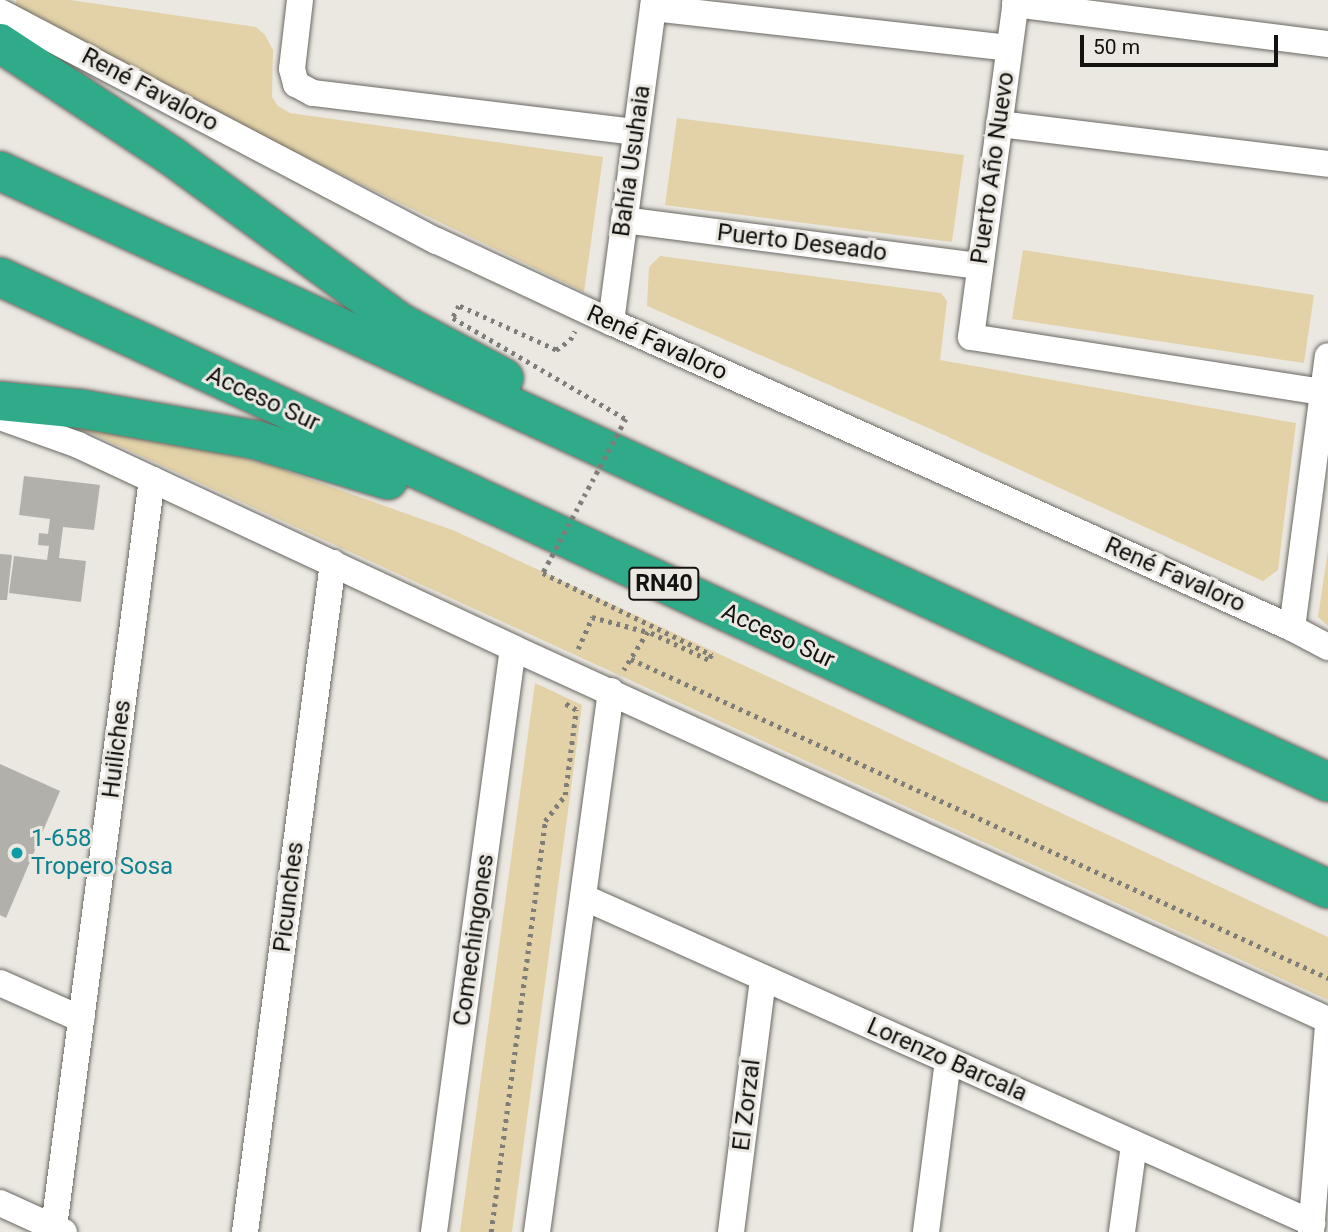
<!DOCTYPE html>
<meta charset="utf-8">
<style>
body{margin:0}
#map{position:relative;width:1328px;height:1232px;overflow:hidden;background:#eae8e1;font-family:Roboto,sans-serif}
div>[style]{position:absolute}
.green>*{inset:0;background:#e3d2a8}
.building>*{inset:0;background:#b2b0aa}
.path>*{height:4.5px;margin-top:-2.25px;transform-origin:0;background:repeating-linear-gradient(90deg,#7e7d78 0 3.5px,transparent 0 8.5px)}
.roads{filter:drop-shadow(0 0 2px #6a6862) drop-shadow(0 0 2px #6a6862)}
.street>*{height:26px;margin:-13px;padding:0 13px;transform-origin:13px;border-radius:13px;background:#fff}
.highway>*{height:38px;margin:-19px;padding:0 19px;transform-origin:19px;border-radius:19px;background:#30ab8a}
.path-bridge>*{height:4.5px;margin-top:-2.25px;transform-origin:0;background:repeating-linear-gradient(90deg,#7e7d78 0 3.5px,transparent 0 8.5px)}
.dots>*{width:19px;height:19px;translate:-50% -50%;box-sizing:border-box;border:4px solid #eae8e1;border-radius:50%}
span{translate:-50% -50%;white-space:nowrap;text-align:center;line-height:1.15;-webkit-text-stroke:6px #eae8e1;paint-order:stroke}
.shield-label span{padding:2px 5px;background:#eae8e1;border:2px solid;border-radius:5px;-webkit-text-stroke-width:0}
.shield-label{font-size:23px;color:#131210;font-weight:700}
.street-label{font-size:24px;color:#131210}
.culture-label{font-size:24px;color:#0d838f}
.left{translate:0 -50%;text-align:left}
.scale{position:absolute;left:1080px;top:35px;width:198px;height:32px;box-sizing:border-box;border:4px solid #131210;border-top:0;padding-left:9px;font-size:21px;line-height:24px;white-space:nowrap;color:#131210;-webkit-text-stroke:5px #eae8e1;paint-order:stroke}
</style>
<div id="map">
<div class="green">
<div style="clip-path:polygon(16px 0,70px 0,256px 27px,265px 35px,273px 50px,272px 97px,278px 106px,290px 113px,603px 157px,584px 292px,280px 145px,16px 5px)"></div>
<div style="clip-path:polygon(677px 118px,964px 155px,952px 242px,665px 205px)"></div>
<div style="clip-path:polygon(1023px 250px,1314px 295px,1304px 363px,1012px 319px)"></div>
<div style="clip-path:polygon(660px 256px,941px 293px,947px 301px,940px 360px,1296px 423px,1278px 570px,1263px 581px,933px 430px,647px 306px,649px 267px)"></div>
<div style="clip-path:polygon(71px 424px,167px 440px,267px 464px,455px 531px,1328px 937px,1328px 1000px)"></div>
<div style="clip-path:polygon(1328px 550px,1328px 626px,1318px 617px)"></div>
<div style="clip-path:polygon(535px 683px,582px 705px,512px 1232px,460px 1232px)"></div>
</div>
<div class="building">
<div style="clip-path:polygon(24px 476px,100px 485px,94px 530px,63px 527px,59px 558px,86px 561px,81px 602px,9px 593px,14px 556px,47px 560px,49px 546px,38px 545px,39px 533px,48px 534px,50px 519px,19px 515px)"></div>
<div style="clip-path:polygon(0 554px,12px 555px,7px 600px,0 600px)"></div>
<div style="clip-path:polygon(0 764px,60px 791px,6px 918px,0 915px)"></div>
</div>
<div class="path">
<div style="left:556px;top:350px;width:17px;rotate:-36deg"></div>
<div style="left:570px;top:340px;width:10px;rotate:-61deg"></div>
<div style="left:578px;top:649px;width:35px;rotate:-66deg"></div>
<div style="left:592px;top:617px;width:58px;rotate:15deg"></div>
<div style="left:648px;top:632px;width:45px;rotate:122.3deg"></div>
<div style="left:631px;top:659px;width:767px;rotate:24.59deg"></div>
<div style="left:491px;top:1232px;width:415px;rotate:-82.5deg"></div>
<div style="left:545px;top:821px;width:33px;rotate:-52deg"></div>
<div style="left:565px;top:795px;width:86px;rotate:-82.6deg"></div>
<div style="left:576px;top:710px;width:16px;rotate:-150deg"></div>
</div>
<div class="roads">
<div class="street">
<div style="left:300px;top:0;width:69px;rotate:96.6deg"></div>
<div style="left:292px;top:69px;width:16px;rotate:75deg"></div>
<div style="left:296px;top:84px;width:19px;rotate:28deg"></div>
<div style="left:313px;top:93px;width:325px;rotate:6.9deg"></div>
<div style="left:1016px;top:0;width:340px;rotate:97.6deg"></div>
<div style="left:971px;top:337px;width:356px;rotate:8.9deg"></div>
<div style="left:1015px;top:4px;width:316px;rotate:7.3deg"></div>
<div style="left:653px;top:8px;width:358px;rotate:6.4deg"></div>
<div style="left:0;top:12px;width:493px;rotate:27.7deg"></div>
<div style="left:437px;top:241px;width:192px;rotate:25deg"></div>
<div style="left:611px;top:322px;width:747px;rotate:24.2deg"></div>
<div style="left:1292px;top:628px;width:41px;rotate:27.8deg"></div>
<div style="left:999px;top:124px;width:331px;rotate:6.9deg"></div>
<div style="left:624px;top:220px;width:359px;rotate:7.4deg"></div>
<div style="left:611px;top:322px;width:325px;rotate:-82.4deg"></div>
<div style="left:0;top:417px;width:83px;rotate:19.7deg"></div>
<div style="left:78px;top:445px;width:480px;rotate:25deg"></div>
<div style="left:513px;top:648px;width:896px;rotate:24.53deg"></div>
<div style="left:1292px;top:628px;width:274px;rotate:-82.5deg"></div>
<div style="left:583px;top:897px;width:799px;rotate:24.09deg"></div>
<div style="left:0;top:983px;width:89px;rotate:24deg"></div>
<div style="left:0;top:1203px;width:70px;rotate:24.4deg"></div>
<div style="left:54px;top:1227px;width:754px;rotate:-82.54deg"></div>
<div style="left:245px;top:1232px;width:675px;rotate:-82.51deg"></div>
<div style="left:434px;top:1232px;width:589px;rotate:-82.3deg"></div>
<div style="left:537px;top:1232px;width:546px;rotate:-82.21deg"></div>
<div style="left:731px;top:1232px;width:256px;rotate:-82.8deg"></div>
<div style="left:926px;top:1232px;width:173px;rotate:-82.7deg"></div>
<div style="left:1122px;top:1232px;width:89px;rotate:-82.2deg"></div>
<div style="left:1311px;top:1232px;width:207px;rotate:-85.3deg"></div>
</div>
<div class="highway">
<div style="left:0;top:43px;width:207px;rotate:33.4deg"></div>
<div style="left:173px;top:157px;width:280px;rotate:36.1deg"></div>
<div style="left:399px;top:322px;width:119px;rotate:28.1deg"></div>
<div style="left:0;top:171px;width:1462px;rotate:24.71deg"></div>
<div style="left:0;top:277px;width:1462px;rotate:24.74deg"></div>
<div style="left:0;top:401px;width:82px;rotate:5.6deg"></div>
<div style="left:82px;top:409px;width:177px;rotate:10.1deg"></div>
<div style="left:256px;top:440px;width:138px;rotate:16.9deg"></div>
</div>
</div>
<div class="path-bridge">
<div style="left:556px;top:350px;width:107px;rotate:-155.6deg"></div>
<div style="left:459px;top:306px;width:13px;rotate:117deg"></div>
<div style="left:453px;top:318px;width:200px;rotate:30.3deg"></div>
<div style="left:626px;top:419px;width:175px;rotate:118.3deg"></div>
<div style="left:543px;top:573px;width:188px;rotate:25.9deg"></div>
<div style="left:712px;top:655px;width:6px;rotate:129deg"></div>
<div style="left:708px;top:660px;width:66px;rotate:-155deg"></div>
</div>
<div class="dots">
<div style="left:17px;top:853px;background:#0f9aa8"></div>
</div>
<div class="shield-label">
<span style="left:664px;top:584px">RN40</span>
</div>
<div class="street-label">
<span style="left:150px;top:90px;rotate:28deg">René Favaloro</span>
<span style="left:632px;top:161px;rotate:-82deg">Bahía Usuhaia</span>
<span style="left:993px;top:168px;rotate:-82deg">Puerto Año Nuevo</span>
<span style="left:802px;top:243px;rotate:7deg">Puerto Deseado</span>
<span style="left:657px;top:343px;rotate:24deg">René Favaloro</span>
<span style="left:263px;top:399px;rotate:25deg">Acceso Sur</span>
<span style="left:1175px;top:575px;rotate:24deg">René Favaloro</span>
<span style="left:778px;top:636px;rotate:25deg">Acceso Sur</span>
<span style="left:117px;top:749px;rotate:-83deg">Huiliches</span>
<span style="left:289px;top:897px;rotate:-83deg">Picunches</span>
<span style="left:474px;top:940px;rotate:-82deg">Comechingones</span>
<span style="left:947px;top:1060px;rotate:24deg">Lorenzo Barcala</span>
<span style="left:747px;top:1105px;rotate:-83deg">El Zorzal</span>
</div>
<div class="culture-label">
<span class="left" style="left:31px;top:853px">1-658<br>Tropero Sosa</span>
</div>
<div class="scale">50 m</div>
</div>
